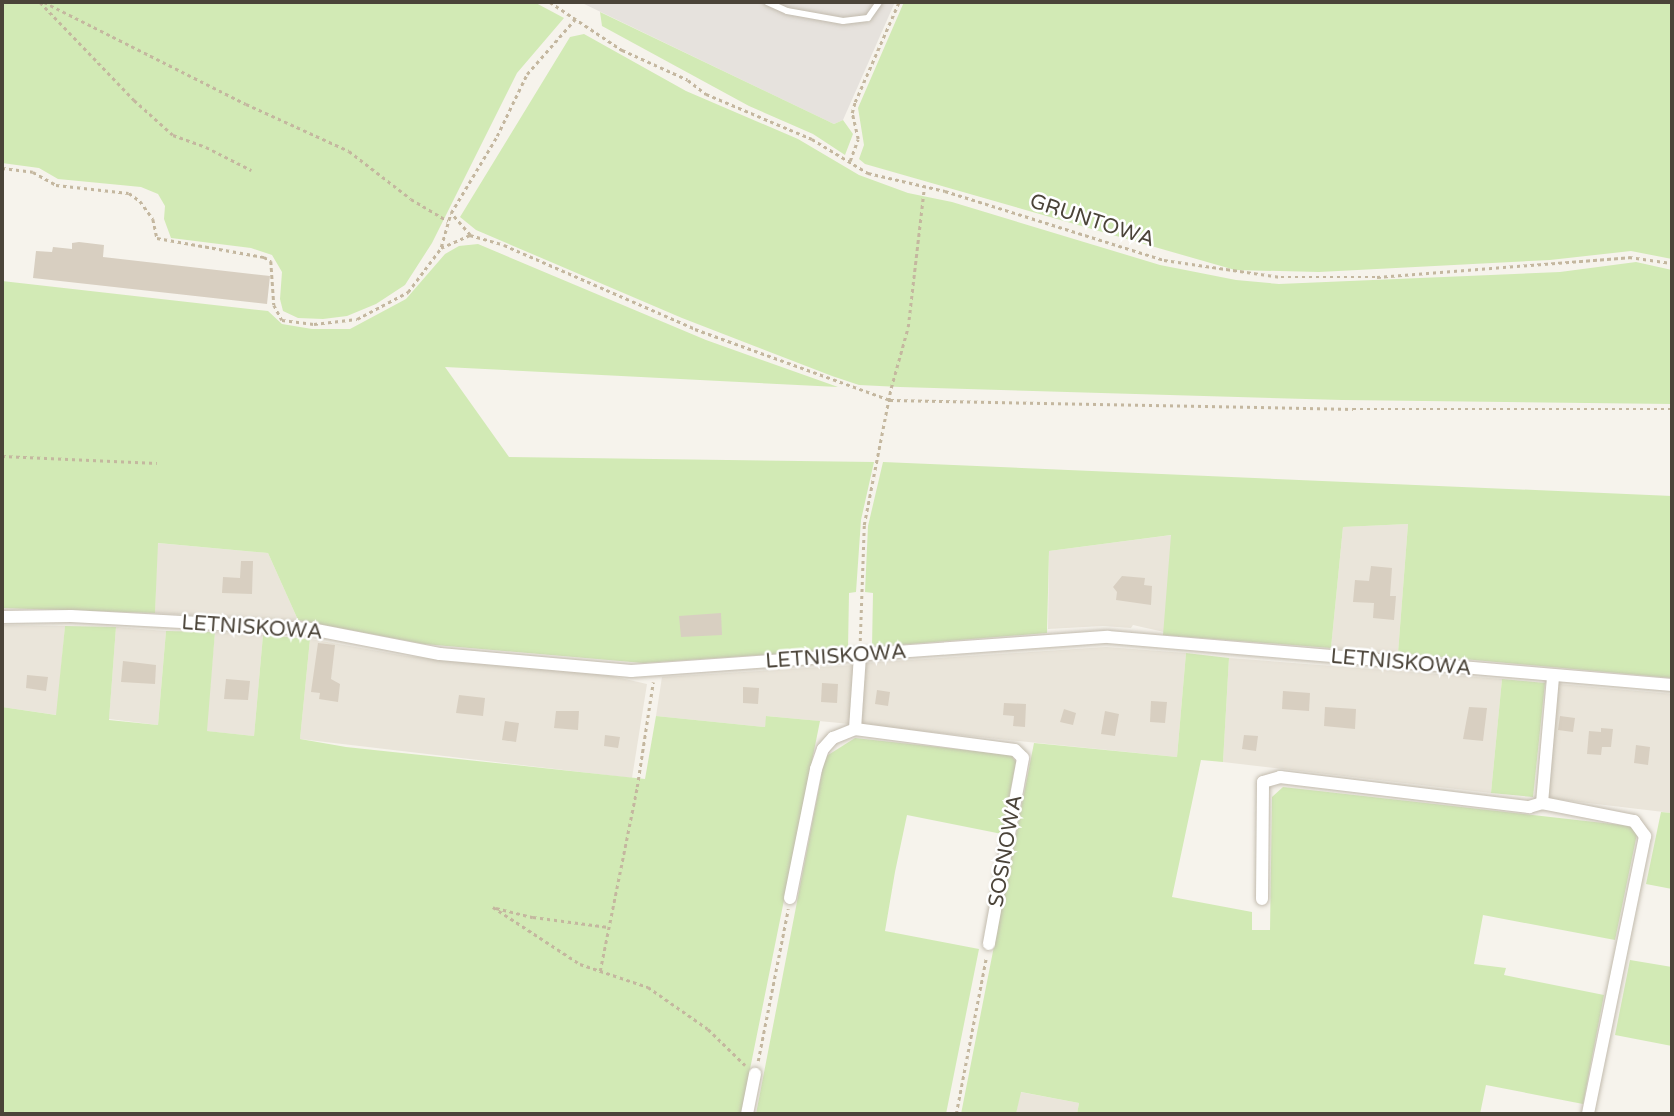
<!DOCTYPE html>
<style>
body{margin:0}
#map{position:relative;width:1674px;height:1116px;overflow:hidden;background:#f6f3ec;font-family:"Varela Round",sans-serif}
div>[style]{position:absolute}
.residential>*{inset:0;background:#eae5da}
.industrial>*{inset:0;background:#e6e2dd}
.green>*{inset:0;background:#d2eab5}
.building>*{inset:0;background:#d8cfc1}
.path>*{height:2.5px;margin-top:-1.25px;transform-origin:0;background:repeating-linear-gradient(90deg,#c4b79f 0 3.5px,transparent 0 7px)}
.roads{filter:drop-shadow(0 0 2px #c2bbae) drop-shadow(0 0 2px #c2bbae)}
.service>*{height:6px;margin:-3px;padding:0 3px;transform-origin:3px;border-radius:3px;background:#fff}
.minor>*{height:12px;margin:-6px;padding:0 6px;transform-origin:6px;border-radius:6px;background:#fff}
span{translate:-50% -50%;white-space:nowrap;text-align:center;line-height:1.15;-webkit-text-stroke:5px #fff;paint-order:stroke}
.street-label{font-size:21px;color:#4b4439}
.frame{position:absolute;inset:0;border:4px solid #4b4439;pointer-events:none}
</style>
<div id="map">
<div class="residential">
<div style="clip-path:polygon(1408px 524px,1398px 653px,1331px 648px,1343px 527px)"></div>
<div style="clip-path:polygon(1172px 535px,1164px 632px,1133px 625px,1131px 628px,1103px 626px,1048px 629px,1049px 551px)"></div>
<div style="clip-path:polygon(157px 543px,268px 553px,298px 620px,155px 613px)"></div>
<div style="clip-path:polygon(2px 625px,65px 626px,57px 715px,2px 707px)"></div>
<div style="clip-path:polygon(116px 627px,166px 631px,158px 725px,109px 719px)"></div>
<div style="clip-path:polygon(215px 632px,263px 635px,254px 736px,206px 731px)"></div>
<div style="clip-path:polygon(310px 639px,406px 656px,607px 675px,647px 684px,632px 778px,300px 739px)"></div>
<div style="clip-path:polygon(1106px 647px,1186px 653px,1177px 757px,860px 725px,865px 663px)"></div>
<div style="clip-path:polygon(1229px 658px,1502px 679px,1491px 793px,1223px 762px)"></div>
<div style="clip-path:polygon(854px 665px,850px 724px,767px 716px,765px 727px,656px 716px,662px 677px)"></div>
<div style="clip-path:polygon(1558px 684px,1672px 694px,1672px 813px,1546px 798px)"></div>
<div style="clip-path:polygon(1020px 1092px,1079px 1103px,1077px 1114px,1016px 1114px)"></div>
</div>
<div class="industrial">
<div style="clip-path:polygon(580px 2px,895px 2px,843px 120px,834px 124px)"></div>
</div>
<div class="green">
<div style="clip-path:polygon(2px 2px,534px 2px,564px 18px,517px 73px,432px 243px,405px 285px,376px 304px,347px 316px,323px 319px,298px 318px,283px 311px,280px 299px,282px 272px,272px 255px,251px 248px,171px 238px,164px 219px,165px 206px,158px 194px,141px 187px,58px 179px,39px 168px,2px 163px)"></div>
<div style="clip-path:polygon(904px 2px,1672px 2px,1672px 259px,1631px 251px,1550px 260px,1319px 272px,1235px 270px,865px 164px,859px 159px,864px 145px,858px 108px)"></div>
<div style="clip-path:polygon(600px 12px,834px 124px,843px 120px,853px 134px,845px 155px,813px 134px,749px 106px,602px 26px)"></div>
<div style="clip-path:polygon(584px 34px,686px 91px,798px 139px,859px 175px,908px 193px,952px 202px,1160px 265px,1236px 280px,1279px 284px,1560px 272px,1636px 262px,1672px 270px,1672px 404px,1342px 400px,900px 387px,859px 385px,832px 376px,682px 318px,476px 230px,460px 217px,570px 37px)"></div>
<div style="clip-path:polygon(478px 244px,706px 340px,838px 387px,445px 367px,509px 457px,874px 462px,861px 520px,856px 592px,849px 593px,848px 649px,643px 663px,424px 644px,298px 620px,268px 553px,158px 543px,155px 613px,2px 608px,2px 281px,268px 311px,282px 324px,312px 329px,350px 329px,406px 299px,445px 254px,459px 246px)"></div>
<div style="clip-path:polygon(883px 462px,1672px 496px,1672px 678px,1398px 653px,1408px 524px,1343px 527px,1331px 648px,1163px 635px,1171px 535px,1049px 551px,1047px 633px,872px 647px,873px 593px,865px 592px,868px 526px)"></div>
<div style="clip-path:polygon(65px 626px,116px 627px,109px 720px,158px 725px,166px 631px,215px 632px,207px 731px,254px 736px,263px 635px,310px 639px,300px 739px,346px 747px,645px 779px,656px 716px,765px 727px,766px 716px,820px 721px,741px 1114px,2px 1114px,2px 707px,56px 715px)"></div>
<div style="clip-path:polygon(1186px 653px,1229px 658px,1223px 762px,1201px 760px,1172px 897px,1252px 912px,1252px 930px,1270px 930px,1272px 797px,1283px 787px,1630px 826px,1637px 834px,1615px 940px,1483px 915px,1474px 964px,1506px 968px,1504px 975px,1604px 995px,1583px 1104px,1486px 1085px,1480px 1114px,1077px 1114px,1079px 1103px,1021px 1092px,1016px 1114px,961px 1114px,1034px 743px,1177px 757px)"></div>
<div style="clip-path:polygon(1502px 679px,1545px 683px,1533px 797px,1491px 793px)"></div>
<div style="clip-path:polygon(855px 738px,1011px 755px,1016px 762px,1002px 834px,907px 815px,895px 872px,885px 931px,979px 949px,946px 1114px,756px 1114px,825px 757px)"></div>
<div style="clip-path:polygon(1661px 812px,1672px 813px,1672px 889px,1646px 884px)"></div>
<div style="clip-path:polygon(1630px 960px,1672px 967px,1672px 1046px,1615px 1035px)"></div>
</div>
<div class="building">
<div style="clip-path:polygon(79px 242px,104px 245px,103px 257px,270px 276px,267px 304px,33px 278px,36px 251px,52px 252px,53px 247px,72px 249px,72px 243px)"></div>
<div style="clip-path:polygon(241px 561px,253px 561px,252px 594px,222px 593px,223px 577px,240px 578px)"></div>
<div style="clip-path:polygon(1371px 566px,1392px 568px,1390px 596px,1396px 596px,1394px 620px,1373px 618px,1374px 603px,1353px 602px,1355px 580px,1369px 581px)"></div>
<div style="clip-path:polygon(1122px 576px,1145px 578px,1144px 585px,1152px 586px,1151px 605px,1116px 600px,1117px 592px,1113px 587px)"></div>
<div style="clip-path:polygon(721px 613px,722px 635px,681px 637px,679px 616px)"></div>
<div style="clip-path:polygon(318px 643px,335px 645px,331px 679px,340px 684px,338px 702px,319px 699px,320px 693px,311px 692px)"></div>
<div style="clip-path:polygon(123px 661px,156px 665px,155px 684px,121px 682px)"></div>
<div style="clip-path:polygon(27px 675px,48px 677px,46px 691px,26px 688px)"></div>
<div style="clip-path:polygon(226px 679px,250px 681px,248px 700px,224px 699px)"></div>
<div style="clip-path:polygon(822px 683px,838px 684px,837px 703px,821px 702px)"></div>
<div style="clip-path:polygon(743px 687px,759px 688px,758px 704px,743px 703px)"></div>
<div style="clip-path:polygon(877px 690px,890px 692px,888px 706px,875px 704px)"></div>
<div style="clip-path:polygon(1283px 691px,1310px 693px,1309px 711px,1282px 709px)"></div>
<div style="clip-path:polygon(459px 695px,485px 698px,483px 716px,456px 713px)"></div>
<div style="clip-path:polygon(1151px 701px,1167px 702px,1165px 723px,1150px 722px)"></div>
<div style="clip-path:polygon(1004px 703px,1026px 704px,1025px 727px,1013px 726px,1014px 716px,1003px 715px)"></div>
<div style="clip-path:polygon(1325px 707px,1356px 709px,1355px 729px,1324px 726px)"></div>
<div style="clip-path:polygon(1469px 707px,1487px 708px,1483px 741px,1463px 739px)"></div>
<div style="clip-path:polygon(1064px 709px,1076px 713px,1073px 725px,1060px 722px)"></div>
<div style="clip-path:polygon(556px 711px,579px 711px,578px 730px,554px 728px)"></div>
<div style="clip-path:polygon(1105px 711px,1119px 714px,1115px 736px,1101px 734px)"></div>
<div style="clip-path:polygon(1560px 716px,1575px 718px,1573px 732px,1558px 730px)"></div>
<div style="clip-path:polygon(505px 721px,519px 723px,516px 742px,502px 740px)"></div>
<div style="clip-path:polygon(1601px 728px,1613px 729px,1611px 747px,1602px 747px,1601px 755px,1587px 754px,1589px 731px,1601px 732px)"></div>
<div style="clip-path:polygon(605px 735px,620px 737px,618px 748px,604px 746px)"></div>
<div style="clip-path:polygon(1244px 735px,1258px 736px,1256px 751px,1242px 749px)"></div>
<div style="clip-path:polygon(1636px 745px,1650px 747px,1648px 765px,1634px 763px)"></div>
</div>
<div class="path">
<div style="left:40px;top:2px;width:136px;rotate:46.2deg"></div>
<div style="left:134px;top:100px;width:52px;rotate:41.9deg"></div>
<div style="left:173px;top:135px;width:35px;rotate:20deg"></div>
<div style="left:206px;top:147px;width:51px;rotate:27.1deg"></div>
<div style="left:44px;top:2px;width:226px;rotate:26.8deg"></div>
<div style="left:246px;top:104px;width:113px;rotate:24.5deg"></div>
<div style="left:349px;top:151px;width:78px;rotate:37.7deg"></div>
<div style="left:411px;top:199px;width:43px;rotate:30.7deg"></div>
<div style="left:550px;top:2px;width:87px;rotate:33.7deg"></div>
<div style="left:622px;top:50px;width:72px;rotate:24.4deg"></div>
<div style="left:688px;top:80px;width:23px;rotate:38deg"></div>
<div style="left:706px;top:94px;width:115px;rotate:23deg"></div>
<div style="left:812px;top:139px;width:66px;rotate:31.3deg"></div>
<div style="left:868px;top:173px;width:79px;rotate:13.2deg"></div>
<div style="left:945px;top:191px;width:230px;rotate:17.5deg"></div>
<div style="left:1164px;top:260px;width:118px;rotate:8.3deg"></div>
<div style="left:1281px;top:277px;width:96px"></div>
<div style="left:1377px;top:277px;width:253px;rotate:-4.5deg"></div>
<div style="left:1629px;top:257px;width:43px;rotate:7.9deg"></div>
<div style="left:850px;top:161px;width:23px;rotate:-70deg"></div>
<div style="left:858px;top:139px;width:27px;rotate:-103deg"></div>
<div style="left:852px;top:113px;width:11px;rotate:-75deg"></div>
<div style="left:855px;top:102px;width:109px;rotate:-66.3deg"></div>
<div style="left:2px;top:168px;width:31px;rotate:7deg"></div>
<div style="left:33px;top:172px;width:26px;rotate:29deg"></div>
<div style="left:56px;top:185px;width:73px;rotate:6.3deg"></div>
<div style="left:129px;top:193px;width:14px;rotate:36deg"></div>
<div style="left:140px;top:201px;width:22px;rotate:54deg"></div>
<div style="left:153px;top:219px;width:19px;rotate:78deg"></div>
<div style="left:157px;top:238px;width:109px;rotate:10.1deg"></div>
<div style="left:264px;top:257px;width:8px;rotate:30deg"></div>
<div style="left:271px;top:261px;width:44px;rotate:86.1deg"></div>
<div style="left:274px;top:305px;width:17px;rotate:62deg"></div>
<div style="left:282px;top:320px;width:32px;rotate:7deg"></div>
<div style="left:314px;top:324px;width:43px;rotate:-6.6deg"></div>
<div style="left:357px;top:319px;width:58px;rotate:-27.9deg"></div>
<div style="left:408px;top:292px;width:55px;rotate:-53.1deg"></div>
<div style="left:441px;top:248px;width:32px;rotate:-24deg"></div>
<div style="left:470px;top:235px;width:35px;rotate:16deg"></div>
<div style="left:504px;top:245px;width:209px;rotate:23.7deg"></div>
<div style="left:695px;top:329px;width:208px;rotate:20deg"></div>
<div style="left:890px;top:400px;width:463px;rotate:1.1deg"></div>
<div style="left:1353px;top:409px;width:319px"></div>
<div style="left:470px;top:235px;width:29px;rotate:-131deg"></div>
<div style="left:451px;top:213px;width:90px;rotate:-59.1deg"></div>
<div style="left:497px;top:136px;width:69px;rotate:-64.2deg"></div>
<div style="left:527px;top:74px;width:74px;rotate:-48.8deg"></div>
<div style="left:441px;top:247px;width:35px;rotate:-74deg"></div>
<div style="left:2px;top:456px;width:155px;rotate:2.6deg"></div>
<div style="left:860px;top:641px;width:116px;rotate:-88deg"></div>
<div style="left:864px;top:525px;width:140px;rotate:-78.9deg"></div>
<div style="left:891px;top:388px;width:63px;rotate:-74.4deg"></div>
<div style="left:908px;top:327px;width:140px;rotate:-83.4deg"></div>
<div style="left:493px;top:907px;width:104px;rotate:33.2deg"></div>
<div style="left:580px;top:964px;width:72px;rotate:18.7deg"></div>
<div style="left:648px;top:987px;width:73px;rotate:35deg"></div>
<div style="left:708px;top:1029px;width:52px;rotate:44.2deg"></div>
<div style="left:496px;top:908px;width:38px;rotate:14deg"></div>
<div style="left:533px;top:917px;width:76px;rotate:7.6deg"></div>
<div style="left:600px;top:971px;width:188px;rotate:-78.6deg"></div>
<div style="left:637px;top:787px;width:106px;rotate:-81.3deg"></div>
<div style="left:758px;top:1061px;width:155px;rotate:-78.8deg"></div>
<div style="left:956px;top:1114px;width:159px;rotate:-79.1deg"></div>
</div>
<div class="roads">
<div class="service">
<div style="left:767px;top:2px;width:22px;rotate:24deg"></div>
<div style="left:787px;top:11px;width:57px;rotate:10.1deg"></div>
<div style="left:843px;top:21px;width:25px;rotate:-7deg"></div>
<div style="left:868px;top:18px;width:19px;rotate:-55deg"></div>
</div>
<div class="minor">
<div style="left:2px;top:617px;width:69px;rotate:-0.8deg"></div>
<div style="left:71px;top:616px;width:240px;rotate:3.1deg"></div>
<div style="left:311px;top:629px;width:131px;rotate:11deg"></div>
<div style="left:440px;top:654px;width:192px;rotate:5.1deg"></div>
<div style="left:631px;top:671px;width:478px;rotate:-4.1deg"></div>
<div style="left:1108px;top:637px;width:566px;rotate:4.86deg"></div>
<div style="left:855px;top:729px;width:74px;rotate:-86.1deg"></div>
<div style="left:1542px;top:803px;width:127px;rotate:-85deg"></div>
<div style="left:790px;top:898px;width:132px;rotate:-78.6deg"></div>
<div style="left:816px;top:769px;width:21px;rotate:-71deg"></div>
<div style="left:823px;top:749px;width:15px;rotate:-48deg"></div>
<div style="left:833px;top:738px;width:24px;rotate:-22deg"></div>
<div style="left:855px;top:729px;width:161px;rotate:7.5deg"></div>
<div style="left:1015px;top:750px;width:11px;rotate:45deg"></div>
<div style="left:1023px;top:758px;width:189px;rotate:100.4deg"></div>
<div style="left:1262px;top:899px;width:117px;rotate:-89.5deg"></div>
<div style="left:1263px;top:782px;width:18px;rotate:-16deg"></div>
<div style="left:1280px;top:777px;width:251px;rotate:6.9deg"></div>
<div style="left:1529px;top:807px;width:14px;rotate:-17deg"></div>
<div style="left:1542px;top:803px;width:94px;rotate:11.1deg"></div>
<div style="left:1634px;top:821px;width:19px;rotate:54deg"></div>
<div style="left:1645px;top:836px;width:284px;rotate:101.6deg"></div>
<div style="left:747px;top:1114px;width:41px;rotate:-78.7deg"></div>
</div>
</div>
<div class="street-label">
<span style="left:1092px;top:221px;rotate:18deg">GRUNTOWA</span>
<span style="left:252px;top:628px;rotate:4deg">LETNISKOWA</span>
<span style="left:836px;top:657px;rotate:-4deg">LETNISKOWA</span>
<span style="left:1401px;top:663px;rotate:5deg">LETNISKOWA</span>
<span style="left:1006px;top:851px;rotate:-80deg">SOSNOWA</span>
</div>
<div class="frame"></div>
</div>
